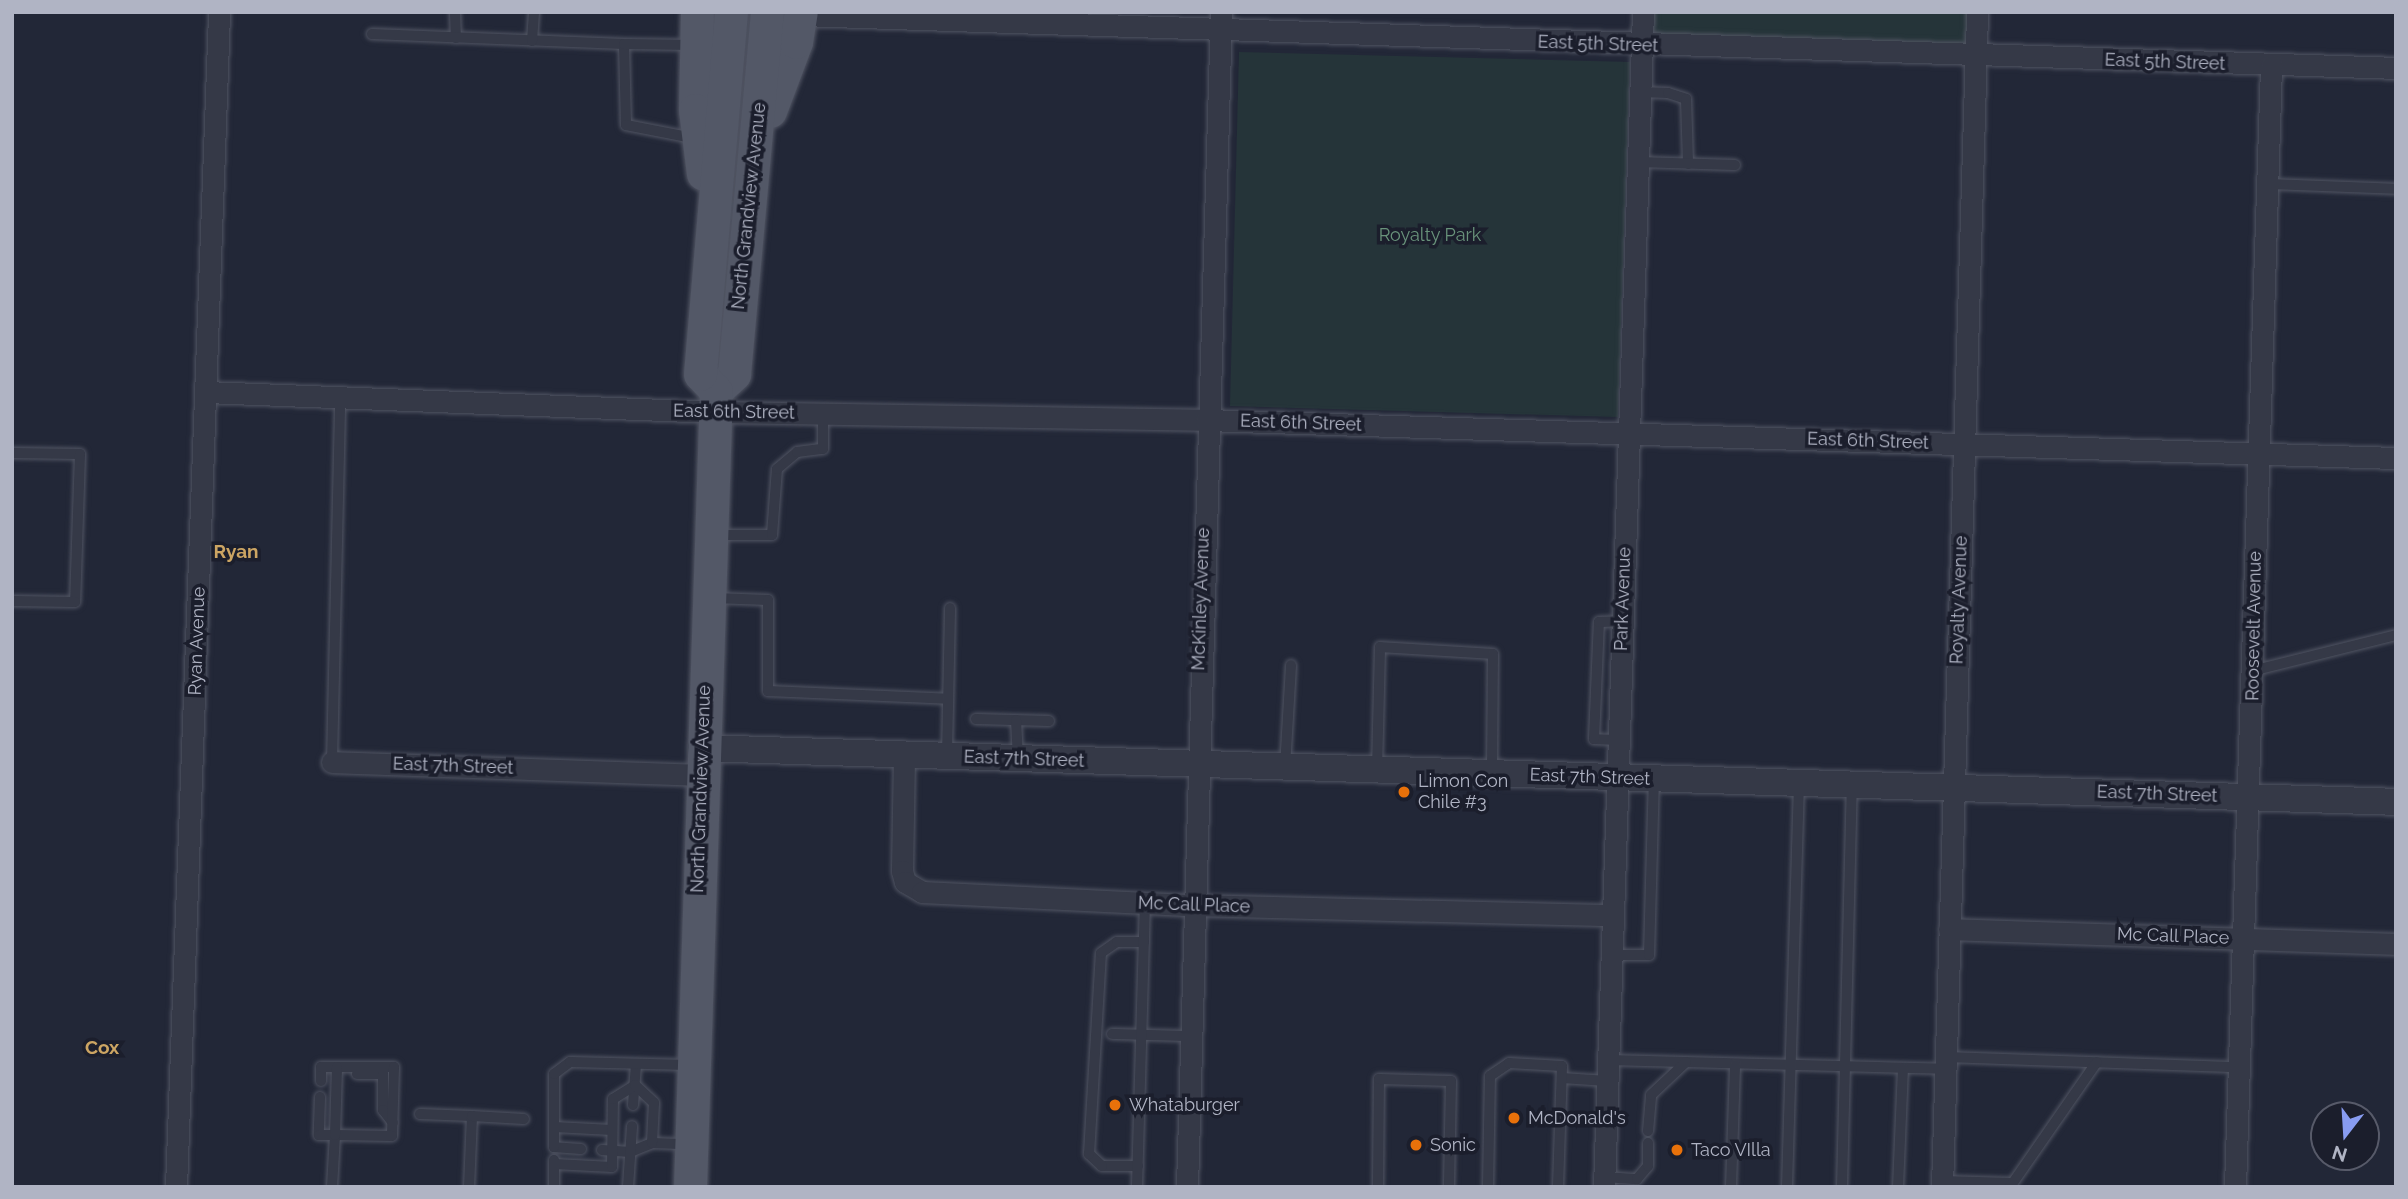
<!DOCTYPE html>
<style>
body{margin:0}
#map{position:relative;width:2408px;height:1199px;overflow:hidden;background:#222737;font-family:Raleway,sans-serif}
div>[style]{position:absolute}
.green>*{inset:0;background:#253439}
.roads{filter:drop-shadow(0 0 2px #505462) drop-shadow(0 0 2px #505462)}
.service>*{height:10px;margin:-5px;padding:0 5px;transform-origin:5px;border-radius:5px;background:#353947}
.minor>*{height:21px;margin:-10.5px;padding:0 10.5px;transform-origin:10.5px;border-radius:10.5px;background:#353947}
.tertiary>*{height:26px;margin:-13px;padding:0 13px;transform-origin:13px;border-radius:13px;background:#353947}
.primary>*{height:33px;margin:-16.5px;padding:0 16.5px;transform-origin:16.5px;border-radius:16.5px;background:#535867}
.dots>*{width:19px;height:19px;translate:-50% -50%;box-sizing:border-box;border:4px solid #1b1e2c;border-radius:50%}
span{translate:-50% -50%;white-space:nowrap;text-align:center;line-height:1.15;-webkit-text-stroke:7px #1b1e2c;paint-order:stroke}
.street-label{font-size:18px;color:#b0b4c4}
.park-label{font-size:18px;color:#69937b}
.poi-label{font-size:18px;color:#b0b4c4}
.left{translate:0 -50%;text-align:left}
.neighbourhood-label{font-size:19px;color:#cca563;font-weight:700}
.frame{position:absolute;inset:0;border:14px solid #b0b4c4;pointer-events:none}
.north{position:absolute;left:2310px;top:1101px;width:70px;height:70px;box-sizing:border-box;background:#1b1e2c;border:2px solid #575a69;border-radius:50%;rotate:197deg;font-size:19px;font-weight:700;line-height:28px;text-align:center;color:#b0b4c4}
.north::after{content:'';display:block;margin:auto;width:24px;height:32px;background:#889cf1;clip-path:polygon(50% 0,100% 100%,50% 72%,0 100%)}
</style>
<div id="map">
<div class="green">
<div style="clip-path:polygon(1643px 12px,1977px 12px,1976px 56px,1642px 46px)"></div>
<div style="clip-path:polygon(1239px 52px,1630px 62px,1618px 417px,1230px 406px)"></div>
</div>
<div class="roads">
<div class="service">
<div style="left:455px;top:12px;width:26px;rotate:88deg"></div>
<div style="left:372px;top:34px;width:252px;rotate:2.3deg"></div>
<div style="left:624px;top:44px;width:81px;rotate:88.6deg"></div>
<div style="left:626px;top:125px;width:68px;rotate:11deg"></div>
<div style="left:532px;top:41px;width:29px;rotate:-86deg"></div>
<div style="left:624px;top:44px;width:70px;rotate:0.8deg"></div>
<div style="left:1640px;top:92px;width:28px;rotate:2deg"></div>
<div style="left:1668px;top:93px;width:19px;rotate:18deg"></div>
<div style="left:1686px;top:99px;width:65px;rotate:88.2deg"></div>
<div style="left:1638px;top:162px;width:97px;rotate:1.8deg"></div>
<div style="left:2268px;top:184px;width:128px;rotate:2.2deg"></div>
<div style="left:12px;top:453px;width:68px;rotate:0.8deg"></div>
<div style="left:80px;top:454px;width:148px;rotate:91.9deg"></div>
<div style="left:75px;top:602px;width:63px;rotate:-179.1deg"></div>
<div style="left:716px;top:535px;width:56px"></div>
<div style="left:772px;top:535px;width:66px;rotate:-85.7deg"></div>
<div style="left:777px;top:469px;width:26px;rotate:-40deg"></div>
<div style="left:797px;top:452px;width:26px;rotate:-7deg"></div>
<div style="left:823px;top:449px;width:36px;rotate:-90deg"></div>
<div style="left:714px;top:598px;width:54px;rotate:2.1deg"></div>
<div style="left:768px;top:600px;width:91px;rotate:90deg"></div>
<div style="left:768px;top:691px;width:180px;rotate:2.5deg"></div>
<div style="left:2252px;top:671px;width:148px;rotate:-14deg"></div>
<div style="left:976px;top:719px;width:73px;rotate:1.6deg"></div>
<div style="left:1016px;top:720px;width:36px;rotate:87deg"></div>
<div style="left:1619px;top:740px;width:25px;rotate:-178deg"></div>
<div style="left:1594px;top:739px;width:117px;rotate:-87.6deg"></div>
<div style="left:1599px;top:622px;width:24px;rotate:-2deg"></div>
<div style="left:947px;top:754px;width:146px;rotate:-88.8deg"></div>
<div style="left:332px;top:762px;width:362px;rotate:-88.7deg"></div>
<div style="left:1285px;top:767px;width:102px;rotate:-86.6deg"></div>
<div style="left:1377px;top:770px;width:123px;rotate:-88.6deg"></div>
<div style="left:1380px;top:647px;width:113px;rotate:3.5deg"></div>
<div style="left:1493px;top:654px;width:118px;rotate:90.5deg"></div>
<div style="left:1611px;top:955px;width:38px"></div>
<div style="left:1649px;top:955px;width:176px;rotate:-88.4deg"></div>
<div style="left:1112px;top:1034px;width:77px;rotate:1.5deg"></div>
<div style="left:1946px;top:1057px;width:292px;rotate:2deg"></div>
<div style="left:1608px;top:1060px;width:337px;rotate:1.5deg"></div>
<div style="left:357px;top:1074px;width:26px"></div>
<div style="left:383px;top:1074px;width:36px;rotate:90deg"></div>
<div style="left:383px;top:1110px;width:16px;rotate:52deg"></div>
<div style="left:1562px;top:1078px;width:45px;rotate:3.8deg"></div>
<div style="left:321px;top:1081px;width:14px;rotate:-90deg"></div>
<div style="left:321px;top:1067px;width:73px"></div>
<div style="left:394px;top:1067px;width:69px;rotate:91.7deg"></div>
<div style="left:392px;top:1136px;width:57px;rotate:-179deg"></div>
<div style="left:335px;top:1135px;width:52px;rotate:93.3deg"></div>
<div style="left:320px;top:1097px;width:38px;rotate:92deg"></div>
<div style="left:319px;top:1135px;width:16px"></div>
<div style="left:335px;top:1135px;width:68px;rotate:-88.3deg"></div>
<div style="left:633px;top:1105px;width:41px;rotate:-85.8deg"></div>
<div style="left:420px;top:1114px;width:52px;rotate:2.2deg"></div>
<div style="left:472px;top:1116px;width:71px;rotate:92.4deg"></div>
<div style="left:472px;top:1116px;width:52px;rotate:3.3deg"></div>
<div style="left:554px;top:1127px;width:58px;rotate:3deg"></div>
<div style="left:1648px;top:1131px;width:36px;rotate:-85deg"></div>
<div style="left:1651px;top:1095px;width:48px;rotate:-43.3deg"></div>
<div style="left:581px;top:1149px;width:27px;rotate:-176deg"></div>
<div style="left:554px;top:1147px;width:73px;rotate:-90deg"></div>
<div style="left:554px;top:1074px;width:20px;rotate:-37deg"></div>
<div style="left:570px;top:1062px;width:119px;rotate:1.4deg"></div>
<div style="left:602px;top:1150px;width:28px;rotate:4deg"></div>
<div style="left:630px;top:1152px;width:24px;rotate:-22deg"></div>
<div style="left:652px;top:1143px;width:35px;rotate:2deg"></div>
<div style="left:554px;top:1164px;width:58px;rotate:3deg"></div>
<div style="left:612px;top:1167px;width:68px;rotate:-89.2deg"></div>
<div style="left:613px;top:1099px;width:26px;rotate:-32deg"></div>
<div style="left:635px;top:1085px;width:26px;rotate:43deg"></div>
<div style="left:654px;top:1103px;width:40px;rotate:92.9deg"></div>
<div style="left:1138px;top:1166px;width:36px;rotate:180deg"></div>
<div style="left:1102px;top:1166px;width:18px;rotate:-137deg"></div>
<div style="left:1089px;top:1154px;width:201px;rotate:-86.6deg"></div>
<div style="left:1101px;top:953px;width:19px;rotate:-35deg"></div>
<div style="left:1117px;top:942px;width:27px"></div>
<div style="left:1605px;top:1177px;width:32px;rotate:4deg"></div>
<div style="left:1637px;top:1179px;width:17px;rotate:-50deg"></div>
<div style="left:1648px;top:1166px;width:23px;rotate:-90deg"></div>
<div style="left:1942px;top:1181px;width:68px;rotate:1.7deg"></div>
<div style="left:554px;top:1187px;width:27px;rotate:-90deg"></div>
<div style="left:628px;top:1187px;width:61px;rotate:-86.2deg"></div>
<div style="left:1137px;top:1187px;width:284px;rotate:-88.4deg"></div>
<div style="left:1378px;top:1187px;width:108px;rotate:-89.5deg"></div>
<div style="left:1379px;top:1079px;width:72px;rotate:1.6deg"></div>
<div style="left:1451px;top:1081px;width:106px;rotate:91.1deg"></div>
<div style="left:1488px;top:1187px;width:111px;rotate:-89deg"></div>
<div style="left:1490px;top:1076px;width:23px;rotate:-34deg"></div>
<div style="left:1509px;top:1063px;width:53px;rotate:3.2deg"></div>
<div style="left:1562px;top:1066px;width:121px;rotate:91.9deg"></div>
<div style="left:1731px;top:1187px;width:123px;rotate:-88.1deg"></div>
<div style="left:1787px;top:1187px;width:403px;rotate:-88.3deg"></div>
<div style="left:1842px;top:1187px;width:402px;rotate:-88.6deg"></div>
<div style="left:1898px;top:1187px;width:119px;rotate:-87.6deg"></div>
<div style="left:2010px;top:1187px;width:152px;rotate:-55.2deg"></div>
</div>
<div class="minor">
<div style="left:801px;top:15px;width:1596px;rotate:1.9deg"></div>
<div style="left:206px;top:392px;width:509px;rotate:2.25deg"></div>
<div style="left:715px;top:412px;width:491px;rotate:0.9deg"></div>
<div style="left:1206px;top:420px;width:1191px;rotate:1.83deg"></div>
<div style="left:904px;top:756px;width:115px;rotate:91deg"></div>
<div style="left:902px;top:871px;width:11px;rotate:75deg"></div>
<div style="left:905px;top:882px;width:20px;rotate:30deg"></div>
<div style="left:922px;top:892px;width:270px;rotate:2.8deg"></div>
<div style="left:1192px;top:905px;width:421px;rotate:1.4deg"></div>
<div style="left:332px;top:762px;width:368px;rotate:2deg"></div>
<div style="left:1949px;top:929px;width:447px;rotate:1.9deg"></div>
<div style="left:176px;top:1187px;width:1176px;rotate:-87.9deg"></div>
<div style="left:1187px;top:1187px;width:1175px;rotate:-88.34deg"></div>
<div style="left:1604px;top:1187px;width:1176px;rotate:-88.1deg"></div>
<div style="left:1942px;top:1187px;width:1176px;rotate:-88.29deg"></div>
<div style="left:2235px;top:1187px;width:1122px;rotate:-88.16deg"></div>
</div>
<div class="tertiary">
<div style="left:701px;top:748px;width:1696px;rotate:1.82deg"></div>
</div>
<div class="primary">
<div style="left:697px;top:12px;width:98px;rotate:91.2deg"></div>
<div style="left:695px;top:110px;width:64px;rotate:82.9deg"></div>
<div style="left:770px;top:111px;width:74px;rotate:-69.4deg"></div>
<div style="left:796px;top:42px;width:30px;rotate:-81deg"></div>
<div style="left:716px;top:391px;width:25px;rotate:-43deg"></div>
<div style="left:734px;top:374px;width:364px;rotate:-84.8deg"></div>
<div style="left:690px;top:1187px;width:796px;rotate:-88.13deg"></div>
<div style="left:716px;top:391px;width:23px;rotate:-133deg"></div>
<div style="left:700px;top:374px;width:363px;rotate:-85.1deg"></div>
</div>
</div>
<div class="dots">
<div style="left:1404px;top:792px;background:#e8710a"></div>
<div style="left:1115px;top:1105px;background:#e8710a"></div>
<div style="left:1514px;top:1118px;background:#e8710a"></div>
<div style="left:1416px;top:1145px;background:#e8710a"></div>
<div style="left:1677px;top:1150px;background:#e8710a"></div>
</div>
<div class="street-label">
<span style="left:1598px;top:44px;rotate:2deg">East 5th Street</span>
<span style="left:2165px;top:62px;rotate:2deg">East 5th Street</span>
<span style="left:749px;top:206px;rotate:-84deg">North Grandview Avenue</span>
<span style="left:734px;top:412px;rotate:1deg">East 6th Street</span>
<span style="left:1301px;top:423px;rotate:2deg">East 6th Street</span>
<span style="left:1868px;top:441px;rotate:2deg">East 6th Street</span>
<span style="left:1201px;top:599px;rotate:-88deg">McKinley Avenue</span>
<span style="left:1623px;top:599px;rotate:-88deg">Park Avenue</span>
<span style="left:1959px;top:600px;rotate:-88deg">Royalty Avenue</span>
<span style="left:2254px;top:626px;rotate:-89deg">Roosevelt Avenue</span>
<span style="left:197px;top:641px;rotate:-88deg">Ryan Avenue</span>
<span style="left:1024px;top:759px;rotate:2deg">East 7th Street</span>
<span style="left:453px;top:766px;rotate:2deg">East 7th Street</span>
<span style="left:1590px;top:777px;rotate:2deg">East 7th Street</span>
<span style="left:701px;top:789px;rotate:-88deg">North Grandview Avenue</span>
<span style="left:2157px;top:794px;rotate:2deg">East 7th Street</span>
<span style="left:1194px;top:905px;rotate:2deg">Mc Call Place</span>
<span style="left:2173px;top:936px;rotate:2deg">Mc Call Place</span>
</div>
<div class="park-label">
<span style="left:1430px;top:235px">Royalty Park</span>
</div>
<div class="poi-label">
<span class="left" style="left:1418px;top:792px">Limon Con<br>Chile #3</span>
<span class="left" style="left:1129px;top:1105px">Whataburger</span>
<span class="left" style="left:1528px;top:1118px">McDonald's</span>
<span class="left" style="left:1430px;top:1145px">Sonic</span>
<span class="left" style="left:1691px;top:1150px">Taco VIlla</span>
</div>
<div class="neighbourhood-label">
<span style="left:236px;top:552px">Ryan</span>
<span style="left:102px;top:1048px">Cox</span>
</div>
<div class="frame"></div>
<div class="north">N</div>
</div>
